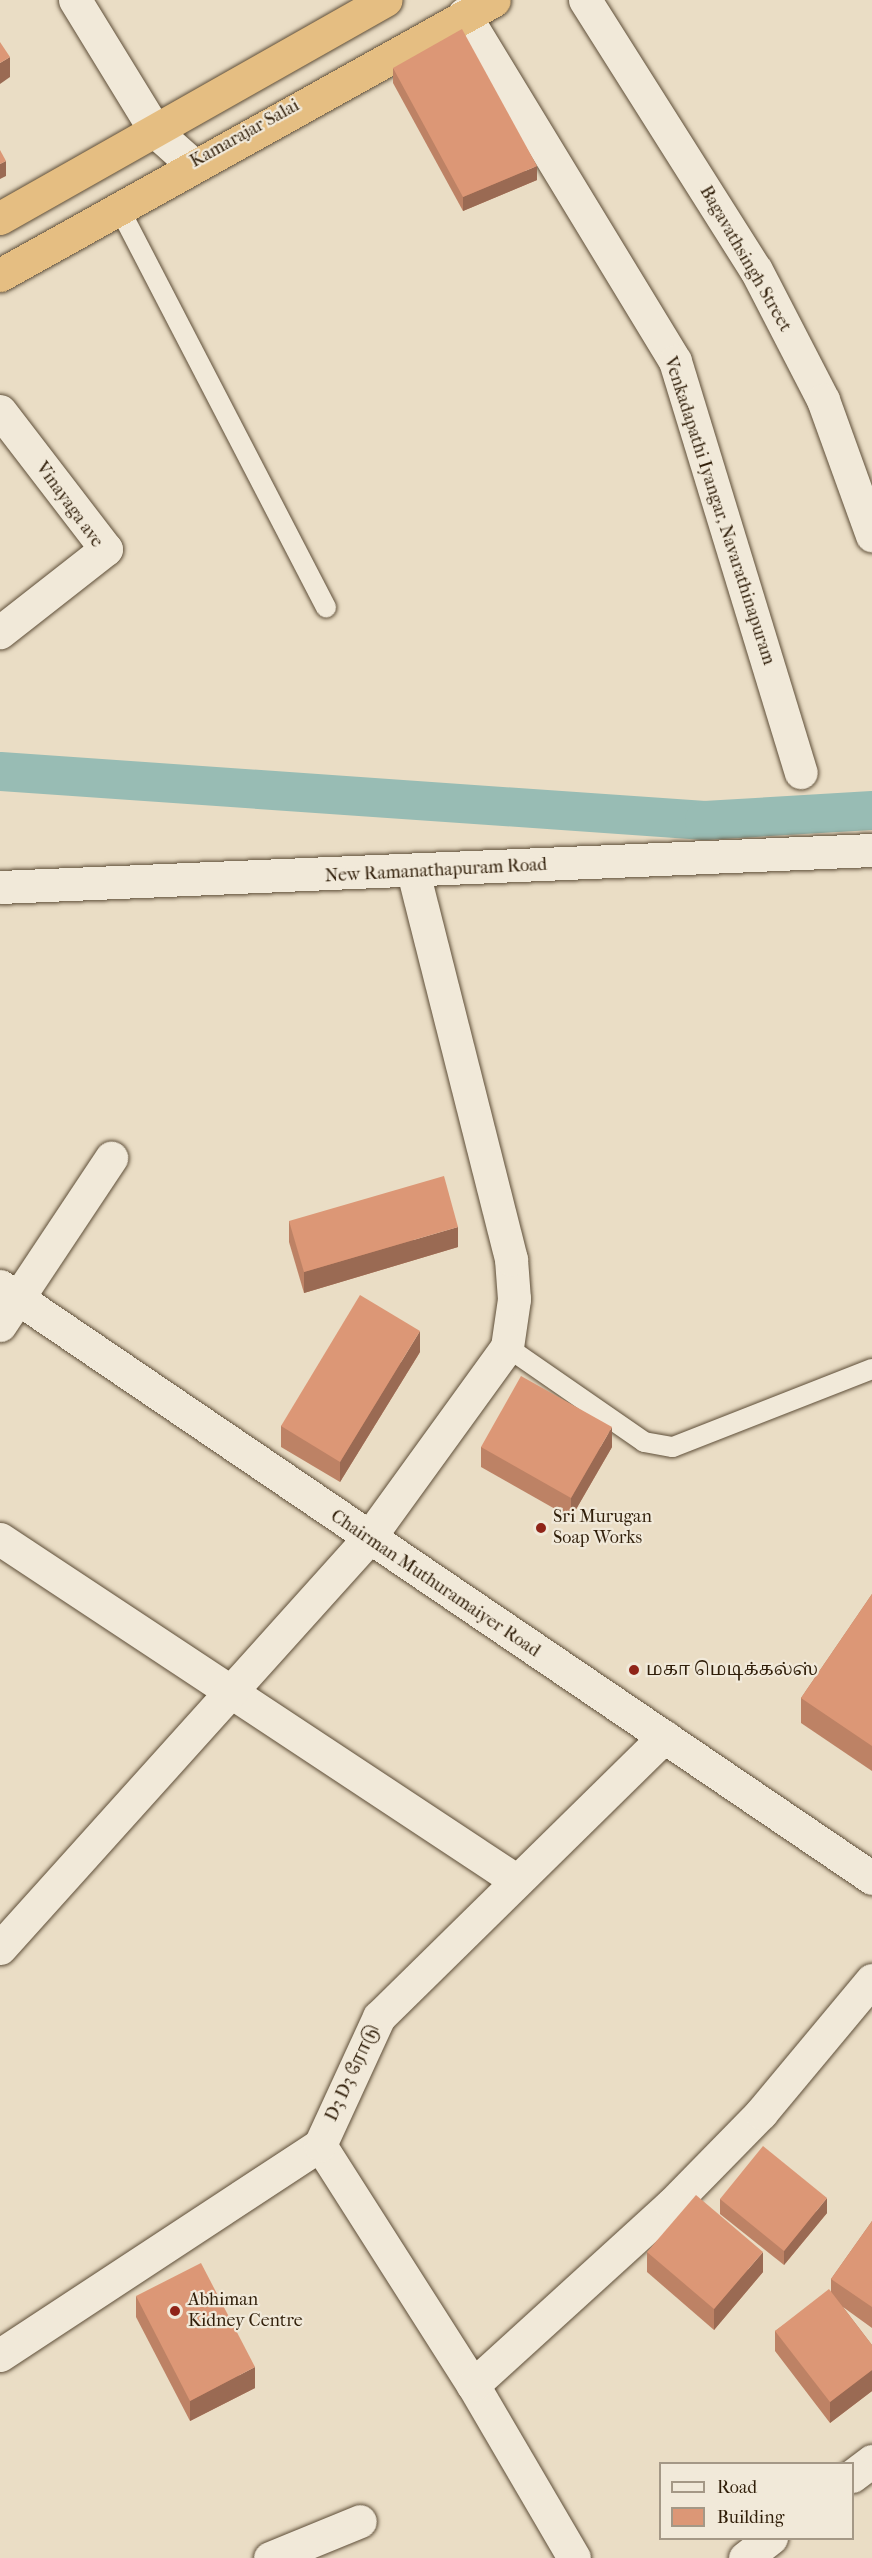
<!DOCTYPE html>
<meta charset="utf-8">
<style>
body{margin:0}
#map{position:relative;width:872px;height:2558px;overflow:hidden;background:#eaddc5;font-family:"IM FELL French Canon","Noto Serif Tamil",serif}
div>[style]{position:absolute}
.canal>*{height:39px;margin:-19.5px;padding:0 19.5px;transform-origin:19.5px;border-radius:19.5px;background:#98bcb4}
.roads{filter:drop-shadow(0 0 2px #5e4e38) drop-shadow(0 0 2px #5e4e38)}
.lane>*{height:20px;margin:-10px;padding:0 10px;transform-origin:10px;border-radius:10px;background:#f1e9d9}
.street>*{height:33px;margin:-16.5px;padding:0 16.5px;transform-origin:16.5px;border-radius:16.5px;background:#f1e9d9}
.secondary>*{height:33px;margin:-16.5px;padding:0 16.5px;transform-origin:16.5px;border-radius:16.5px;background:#f1e9d9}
.highway>*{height:33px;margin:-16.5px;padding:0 16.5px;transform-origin:16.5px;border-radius:16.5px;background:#e5be82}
.wall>*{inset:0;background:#bd8265}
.shaded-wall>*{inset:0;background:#9a6a53}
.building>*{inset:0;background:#dc9776}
.dots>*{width:16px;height:16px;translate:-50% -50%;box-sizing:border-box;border:3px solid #f1e9d9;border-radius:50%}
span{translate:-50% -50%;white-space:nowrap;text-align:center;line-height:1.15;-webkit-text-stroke:4.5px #f1e9d9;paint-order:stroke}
.street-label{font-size:18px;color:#301e09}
.poi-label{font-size:18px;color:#301e09}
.left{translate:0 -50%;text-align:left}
.legend{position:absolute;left:659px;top:2462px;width:195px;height:78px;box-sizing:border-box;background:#f1e9d9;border:2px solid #a49886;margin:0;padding:8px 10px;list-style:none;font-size:18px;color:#301e09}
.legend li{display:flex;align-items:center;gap:12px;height:30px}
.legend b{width:30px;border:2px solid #a49886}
</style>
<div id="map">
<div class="canal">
<div style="left:0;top:771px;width:706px;rotate:3.98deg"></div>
<div style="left:704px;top:820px;width:168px;rotate:-3.4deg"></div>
</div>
<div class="roads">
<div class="lane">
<div style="left:119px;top:208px;width:450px;rotate:62.6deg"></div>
<div style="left:507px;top:1347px;width:167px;rotate:34.7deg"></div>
<div style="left:644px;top:1442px;width:29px;rotate:10deg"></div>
<div style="left:673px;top:1447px;width:214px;rotate:-21.4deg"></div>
</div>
<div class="street">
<div style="left:75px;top:0;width:155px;rotate:58.5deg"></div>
<div style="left:156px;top:132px;width:48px;rotate:41.6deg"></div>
<div style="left:585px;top:0;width:320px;rotate:57.7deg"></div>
<div style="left:756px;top:270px;width:146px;rotate:62.7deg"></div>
<div style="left:823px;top:400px;width:144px;rotate:70.1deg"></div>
<div style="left:464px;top:14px;width:406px;rotate:58.7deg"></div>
<div style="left:675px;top:361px;width:430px;rotate:73deg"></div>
<div style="left:0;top:411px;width:174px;rotate:52.5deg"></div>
<div style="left:106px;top:549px;width:135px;rotate:141.9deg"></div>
<div style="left:0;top:1325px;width:201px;rotate:-56.4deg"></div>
<div style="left:0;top:1539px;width:616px;rotate:33.48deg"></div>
<div style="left:0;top:1948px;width:550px;rotate:-48.02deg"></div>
<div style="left:368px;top:1539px;width:237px;rotate:-54.1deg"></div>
<div style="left:507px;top:1347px;width:49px;rotate:-81.7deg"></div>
<div style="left:514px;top:1299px;width:40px;rotate:-94.3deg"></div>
<div style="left:511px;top:1259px;width:399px;rotate:-104.2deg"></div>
<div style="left:320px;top:2145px;width:285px;rotate:57.5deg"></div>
<div style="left:473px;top:2385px;width:200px;rotate:59.7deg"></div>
<div style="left:0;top:2355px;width:383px;rotate:-33.3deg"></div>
<div style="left:320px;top:2145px;width:141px;rotate:-65.3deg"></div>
<div style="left:379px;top:2017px;width:400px;rotate:-44.5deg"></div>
<div style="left:473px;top:2385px;width:268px;rotate:-42.3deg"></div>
<div style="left:671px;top:2205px;width:129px;rotate:-45.6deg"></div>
<div style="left:761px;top:2113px;width:173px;rotate:-50.2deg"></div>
<div style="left:852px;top:2476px;width:25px;rotate:-37deg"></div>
<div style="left:270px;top:2558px;width:97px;rotate:-22.3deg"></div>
<div style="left:745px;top:2558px;width:33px;rotate:-38deg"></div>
</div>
<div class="secondary">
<div style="left:0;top:887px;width:873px;rotate:-2.43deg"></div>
<div style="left:0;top:1286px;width:1054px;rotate:34.17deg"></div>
</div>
<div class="highway">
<div style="left:0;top:218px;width:443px;rotate:-29.5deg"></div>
<div style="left:0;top:275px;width:565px;rotate:-29.1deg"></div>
</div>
</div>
<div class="wall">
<div style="clip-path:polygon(393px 68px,537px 180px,463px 211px,393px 83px)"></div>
<div style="clip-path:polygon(289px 1221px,458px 1247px,304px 1293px,289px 1242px)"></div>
<div style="clip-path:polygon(420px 1352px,340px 1482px,281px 1447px,281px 1426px)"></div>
<div style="clip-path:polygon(481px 1447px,612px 1447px,571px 1518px,481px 1467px)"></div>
<div style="clip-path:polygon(872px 1594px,872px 1771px,801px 1723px,801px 1698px)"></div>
<div style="clip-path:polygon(720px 2199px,827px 2213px,784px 2265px,720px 2214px)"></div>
<div style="clip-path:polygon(872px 2221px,872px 2328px,843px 2307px,872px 2345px,872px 2391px,830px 2423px,775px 2351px,775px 2331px,831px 2292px,831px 2279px)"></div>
<div style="clip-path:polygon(647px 2252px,763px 2272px,714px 2330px,647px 2272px)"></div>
<div style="clip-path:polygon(136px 2296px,255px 2388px,190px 2421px,136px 2317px)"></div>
</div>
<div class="shaded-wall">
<div style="clip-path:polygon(10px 57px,10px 77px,0 84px,0 63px)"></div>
<div style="clip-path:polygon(6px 161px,6px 176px,0 179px,0 164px)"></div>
<div style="clip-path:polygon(537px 166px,537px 180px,463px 211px,463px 197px)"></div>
<div style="clip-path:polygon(458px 1227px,458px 1247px,304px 1293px,304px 1272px)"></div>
<div style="clip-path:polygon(420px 1331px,420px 1352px,340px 1482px,340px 1462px)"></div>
<div style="clip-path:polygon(612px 1427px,612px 1447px,571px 1518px,571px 1498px)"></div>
<div style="clip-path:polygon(827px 2198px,827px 2213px,784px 2265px,784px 2251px)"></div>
<div style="clip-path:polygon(763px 2252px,763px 2272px,714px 2330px,714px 2309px)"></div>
<div style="clip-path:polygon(255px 2367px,255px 2388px,190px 2421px,190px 2401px)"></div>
<div style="clip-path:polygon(872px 2370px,872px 2391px,830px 2423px,830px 2402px)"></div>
</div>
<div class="building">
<div style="clip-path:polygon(462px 29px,537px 166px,463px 197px,393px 68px)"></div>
<div style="clip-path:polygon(0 42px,10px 57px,0 63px)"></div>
<div style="clip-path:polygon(0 150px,6px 161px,0 164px)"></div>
<div style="clip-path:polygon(444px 1176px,458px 1227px,304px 1272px,289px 1221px)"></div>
<div style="clip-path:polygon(360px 1295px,420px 1331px,340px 1462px,281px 1426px)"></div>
<div style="clip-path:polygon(521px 1376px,612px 1427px,571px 1498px,481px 1447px)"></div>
<div style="clip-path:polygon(872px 1594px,872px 1746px,801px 1698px)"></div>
<div style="clip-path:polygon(763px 2146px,827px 2198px,784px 2251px,720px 2199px)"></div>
<div style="clip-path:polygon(696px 2195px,763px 2252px,714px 2309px,647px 2252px)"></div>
<div style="clip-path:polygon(872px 2221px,872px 2307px,831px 2279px)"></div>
<div style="clip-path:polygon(201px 2263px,255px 2367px,190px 2401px,136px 2296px)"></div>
<div style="clip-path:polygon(829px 2289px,872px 2345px,872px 2370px,830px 2402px,775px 2331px)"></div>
</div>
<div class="dots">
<div style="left:541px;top:1528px;background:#8f2418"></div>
<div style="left:634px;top:1670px;background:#8f2418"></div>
<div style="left:175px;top:2311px;background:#8f2418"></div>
</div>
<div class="street-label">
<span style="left:245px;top:134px;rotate:-29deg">Kamarajar Salai</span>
<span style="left:745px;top:259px;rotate:60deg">Bagavathsingh Street</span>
<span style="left:69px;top:505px;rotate:54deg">Vinayaga ave</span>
<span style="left:719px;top:511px;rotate:72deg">Venkadapathi Iyangar, Navarathinapuram</span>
<span style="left:436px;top:871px;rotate:-3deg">New Ramanathapuram Road</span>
<span style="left:435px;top:1584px;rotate:34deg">Chairman Muthuramaiyer Road</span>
<span style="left:353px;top:2073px;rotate:-65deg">D3 D3 ரோடு</span>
</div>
<div class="poi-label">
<span class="left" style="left:553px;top:1528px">Sri Murugan<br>Soap Works</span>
<span class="left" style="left:646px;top:1670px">மகா மெடிக்கல்ஸ்</span>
<span class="left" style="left:188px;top:2311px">Abhiman<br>Kidney Centre</span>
</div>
<ul class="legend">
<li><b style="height:8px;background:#f1e9d9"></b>Road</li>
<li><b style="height:16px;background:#dc9776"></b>Building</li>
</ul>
</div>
